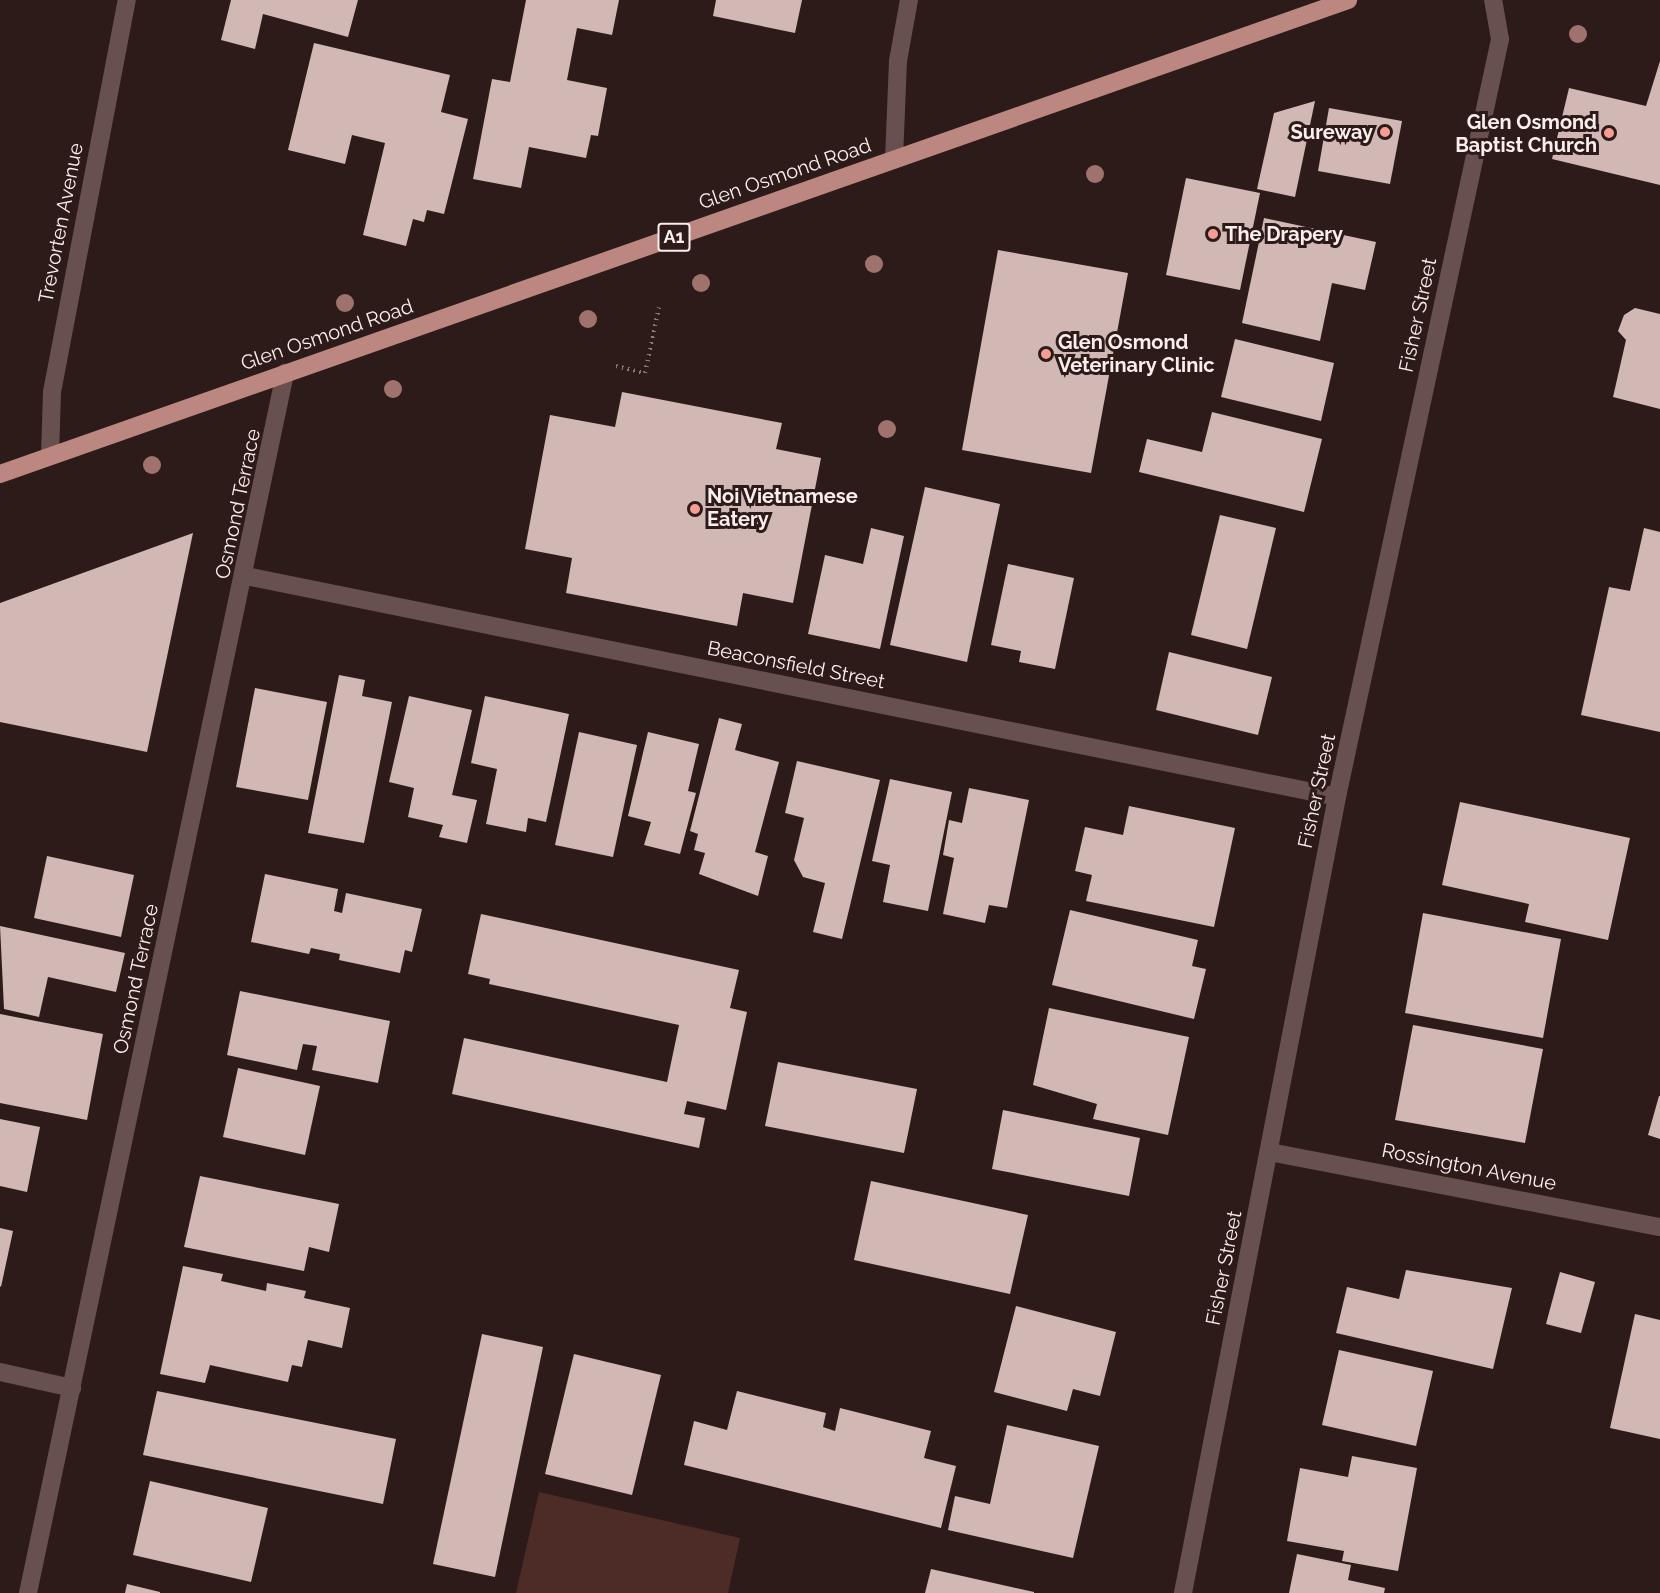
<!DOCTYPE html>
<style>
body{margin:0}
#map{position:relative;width:1660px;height:1593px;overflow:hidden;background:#2d1b19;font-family:Raleway,sans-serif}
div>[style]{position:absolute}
.green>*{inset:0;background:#4d2c28}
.building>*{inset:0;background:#d2b8b4}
.path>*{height:4px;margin-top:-2px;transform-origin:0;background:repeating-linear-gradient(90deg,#8b7b79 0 1.5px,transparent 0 6px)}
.minor>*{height:18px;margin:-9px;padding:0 9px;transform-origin:9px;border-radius:9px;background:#67504d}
.tertiary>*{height:18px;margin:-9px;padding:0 9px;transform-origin:9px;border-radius:9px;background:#67504d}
.trunk>*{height:18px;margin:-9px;padding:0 9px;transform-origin:9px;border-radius:9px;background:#bc8780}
.trees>*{width:18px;height:18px;margin:-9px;border-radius:50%;background:#a0726d}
.dots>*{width:16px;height:16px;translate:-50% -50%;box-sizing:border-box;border:3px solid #2d1b19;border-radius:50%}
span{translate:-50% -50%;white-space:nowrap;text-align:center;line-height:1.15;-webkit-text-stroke:6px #2d1b19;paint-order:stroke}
.shield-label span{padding:2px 4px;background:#2d1b19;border:2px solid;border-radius:4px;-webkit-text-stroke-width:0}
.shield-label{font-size:18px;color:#fceeed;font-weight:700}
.poi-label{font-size:20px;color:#fceeed;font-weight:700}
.right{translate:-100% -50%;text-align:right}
.left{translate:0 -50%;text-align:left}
.street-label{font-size:20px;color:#fceeed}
</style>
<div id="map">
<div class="green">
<div style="clip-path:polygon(539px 1492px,740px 1538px,728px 1593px,516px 1593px)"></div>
</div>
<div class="building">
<div style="clip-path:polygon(231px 0,358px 0,348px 37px,263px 14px,255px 49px,221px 40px)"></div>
<div style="clip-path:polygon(526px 0,619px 0,612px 35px,577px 28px,567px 80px,607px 88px,598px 136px,591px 135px,586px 158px,529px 147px,521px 188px,473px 179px,492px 79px,510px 82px)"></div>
<div style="clip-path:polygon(716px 0,802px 0,795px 33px,713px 16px)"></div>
<div style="clip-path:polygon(314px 43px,450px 75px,441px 112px,468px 119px,444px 214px,427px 210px,424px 222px,413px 219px,406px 246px,363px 235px,385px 143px,352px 135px,345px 164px,288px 150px)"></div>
<div style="clip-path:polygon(1660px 61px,1660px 185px,1552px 159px,1569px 88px,1646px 106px)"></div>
<div style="clip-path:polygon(1315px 101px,1295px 197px,1257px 189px,1274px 113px)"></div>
<div style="clip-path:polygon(1329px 108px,1402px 121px,1390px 184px,1318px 171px)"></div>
<div style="clip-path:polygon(1186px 178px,1260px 193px,1240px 290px,1166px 275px)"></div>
<div style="clip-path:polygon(1264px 218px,1376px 242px,1365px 290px,1332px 283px,1320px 341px,1242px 323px)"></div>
<div style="clip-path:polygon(998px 250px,1128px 273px,1091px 473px,962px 450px)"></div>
<div style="clip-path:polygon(1635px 308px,1660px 314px,1660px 409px,1613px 397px,1626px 340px,1618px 331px,1624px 315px)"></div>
<div style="clip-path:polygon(1235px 339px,1334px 363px,1321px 421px,1221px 397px)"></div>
<div style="clip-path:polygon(622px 392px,782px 423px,776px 449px,821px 458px,793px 603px,743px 593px,737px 626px,566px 593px,572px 558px,525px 549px,550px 415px,615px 427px)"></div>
<div style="clip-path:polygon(1212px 412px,1322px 439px,1304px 512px,1139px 472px,1147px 439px,1202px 452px)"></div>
<div style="clip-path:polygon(925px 487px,1000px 504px,967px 662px,890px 645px)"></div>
<div style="clip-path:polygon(1220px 515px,1276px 528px,1247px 649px,1191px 635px)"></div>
<div style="clip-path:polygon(871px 528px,904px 536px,880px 649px,808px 634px,825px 555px,863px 564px)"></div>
<div style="clip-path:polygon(1644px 528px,1660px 532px,1660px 732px,1581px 715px,1609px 587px,1630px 591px)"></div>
<div style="clip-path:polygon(193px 533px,147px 752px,0 722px,0 603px)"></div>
<div style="clip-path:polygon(1008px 564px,1074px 578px,1055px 669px,1019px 662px,1021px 651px,991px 645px)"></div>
<div style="clip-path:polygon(1169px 652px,1272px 677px,1258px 735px,1156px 710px)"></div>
<div style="clip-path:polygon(339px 675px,365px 680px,362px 696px,392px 702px,364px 843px,308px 833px)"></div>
<div style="clip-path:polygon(255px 688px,327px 702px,308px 800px,236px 787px)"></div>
<div style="clip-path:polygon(409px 696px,472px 710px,452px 795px,477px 800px,467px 843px,439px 837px,443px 825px,408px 817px,414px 788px,389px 782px)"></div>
<div style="clip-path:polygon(485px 696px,569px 714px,546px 822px,528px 818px,526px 832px,486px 824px,497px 769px,471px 763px)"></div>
<div style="clip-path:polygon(719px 718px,742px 724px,735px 750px,779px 762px,755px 852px,768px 856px,758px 896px,699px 874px,705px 853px,694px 850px,698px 834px,690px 831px)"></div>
<div style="clip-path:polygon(579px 732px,637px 745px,613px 857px,555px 845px)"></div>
<div style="clip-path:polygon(648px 732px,699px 744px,688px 791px,696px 793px,680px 854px,644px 845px,651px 822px,628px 816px)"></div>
<div style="clip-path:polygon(797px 761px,880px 780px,842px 939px,813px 932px,825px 883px,803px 877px,794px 860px,804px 818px,785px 813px)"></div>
<div style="clip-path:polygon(890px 779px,952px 792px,928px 911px,883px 902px,890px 865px,872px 861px)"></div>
<div style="clip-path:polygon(969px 788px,1029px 800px,1007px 908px,989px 905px,985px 923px,943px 914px,954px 858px,943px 855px,949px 820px,962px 823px)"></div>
<div style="clip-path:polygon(1460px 802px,1630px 838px,1608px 940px,1525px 922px,1529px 904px,1442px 885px)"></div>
<div style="clip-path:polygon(1129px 806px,1235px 828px,1214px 927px,1086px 901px,1092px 875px,1075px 871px,1085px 827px,1123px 835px)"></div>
<div style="clip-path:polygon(47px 856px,134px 875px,121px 937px,34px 918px)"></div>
<div style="clip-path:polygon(265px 874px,338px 889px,334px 911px,342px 913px,346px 893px,422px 909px,412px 952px,405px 950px,400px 973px,339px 960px,340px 954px,311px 948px,309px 954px,251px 942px)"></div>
<div style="clip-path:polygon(1070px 910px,1198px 940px,1192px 966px,1206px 969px,1194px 1019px,1052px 985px)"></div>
<div style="clip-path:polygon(1423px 913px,1561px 939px,1543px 1038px,1405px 1013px)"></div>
<div style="clip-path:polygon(481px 914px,739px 970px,730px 1008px,747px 1012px,726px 1110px,687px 1101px,684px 1114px,705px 1118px,699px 1148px,452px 1094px,464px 1038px,667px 1082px,679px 1025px,489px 984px,490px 979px,468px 974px)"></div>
<div style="clip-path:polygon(0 926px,125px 953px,116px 992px,48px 977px,39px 1017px,4px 1009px)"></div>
<div style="clip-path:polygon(240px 991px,390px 1021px,378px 1083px,312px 1070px,317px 1046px,303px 1044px,297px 1070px,227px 1055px)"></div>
<div style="clip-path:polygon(1049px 1008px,1189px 1037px,1168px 1135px,1093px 1119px,1097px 1104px,1033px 1085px)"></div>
<div style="clip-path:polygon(0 1014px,103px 1034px,87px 1120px,0 1103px)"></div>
<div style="clip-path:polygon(1413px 1025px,1543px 1049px,1525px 1143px,1395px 1120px)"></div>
<div style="clip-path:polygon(778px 1062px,917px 1089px,904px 1153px,765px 1126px)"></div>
<div style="clip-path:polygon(238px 1068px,320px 1086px,305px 1155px,223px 1137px)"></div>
<div style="clip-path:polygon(1659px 1096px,1660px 1096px,1660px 1139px,1648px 1135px)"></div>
<div style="clip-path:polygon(1003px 1110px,1140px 1138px,1129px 1196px,992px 1169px)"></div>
<div style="clip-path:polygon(0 1119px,40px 1127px,27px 1192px,0 1186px)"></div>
<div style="clip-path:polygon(200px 1176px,339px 1204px,329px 1252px,309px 1247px,304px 1271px,184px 1247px)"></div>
<div style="clip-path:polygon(871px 1181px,1028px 1215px,1010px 1294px,854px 1260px)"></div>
<div style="clip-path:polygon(0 1228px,13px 1231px,1px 1287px,0 1286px)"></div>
<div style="clip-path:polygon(183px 1266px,223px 1274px,221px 1281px,266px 1291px,267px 1283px,306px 1291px,304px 1298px,350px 1308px,342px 1348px,308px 1340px,302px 1367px,292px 1365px,288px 1382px,210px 1365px,205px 1383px,160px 1374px)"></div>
<div style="clip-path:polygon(1406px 1270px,1512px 1288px,1493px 1369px,1336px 1333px,1347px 1287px,1399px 1299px)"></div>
<div style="clip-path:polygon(1560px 1272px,1595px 1282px,1581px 1333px,1546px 1324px)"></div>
<div style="clip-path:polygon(1016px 1306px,1116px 1332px,1100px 1396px,1073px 1389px,1067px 1411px,994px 1392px)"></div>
<div style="clip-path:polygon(1635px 1314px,1660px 1320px,1660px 1439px,1610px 1428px)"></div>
<div style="clip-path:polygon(482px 1334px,543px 1347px,495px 1577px,433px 1564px)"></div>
<div style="clip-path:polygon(1339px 1350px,1433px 1371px,1416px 1446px,1322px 1425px)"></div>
<div style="clip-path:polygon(574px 1354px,661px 1375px,632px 1495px,545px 1474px)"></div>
<div style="clip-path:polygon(157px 1391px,396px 1439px,383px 1504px,143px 1455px)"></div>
<div style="clip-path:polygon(737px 1391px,826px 1413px,823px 1427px,835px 1431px,840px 1408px,931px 1431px,924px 1458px,956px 1466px,941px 1528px,684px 1465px,694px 1421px,727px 1430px)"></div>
<div style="clip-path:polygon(1007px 1425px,1099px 1446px,1073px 1558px,948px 1530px,955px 1496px,990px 1504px)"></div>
<div style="clip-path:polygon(1352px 1456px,1417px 1468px,1398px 1571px,1342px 1561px,1344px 1551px,1287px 1541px,1300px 1468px,1348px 1477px)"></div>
<div style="clip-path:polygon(150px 1481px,268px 1508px,251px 1582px,133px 1555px)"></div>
<div style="clip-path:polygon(1297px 1554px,1351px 1565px,1348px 1580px,1385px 1588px,1384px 1593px,1289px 1593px)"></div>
<div style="clip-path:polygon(931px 1569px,1034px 1592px,1034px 1593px,925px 1593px)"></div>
<div style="clip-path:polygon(127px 1584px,160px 1592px,160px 1593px,125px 1593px)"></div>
</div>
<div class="path">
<div style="left:616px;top:366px;width:30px;rotate:14deg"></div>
<div style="left:645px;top:373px;width:67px;rotate:-78deg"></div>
</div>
<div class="minor">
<div style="left:894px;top:160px;width:99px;rotate:-87.7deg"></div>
<div style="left:898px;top:61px;width:62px;rotate:-79.8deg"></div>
<div style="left:50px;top:456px;width:64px;rotate:-88.2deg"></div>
<div style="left:52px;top:392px;width:399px;rotate:-79.2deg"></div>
<div style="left:246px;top:576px;width:1113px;rotate:11.45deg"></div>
<div style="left:1270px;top:1152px;width:397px;rotate:10.9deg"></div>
<div style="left:0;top:1372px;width:74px;rotate:12.5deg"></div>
<div style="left:28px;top:1593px;width:1247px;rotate:-78.1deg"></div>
</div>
<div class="tertiary">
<div style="left:1183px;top:1593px;width:811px;rotate:-79.05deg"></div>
<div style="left:1337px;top:797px;width:775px;rotate:-77.86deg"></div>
<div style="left:1500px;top:39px;width:40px;rotate:-100deg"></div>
</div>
<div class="trunk">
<div style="left:0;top:474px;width:1429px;rotate:-19.37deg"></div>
</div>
<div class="trees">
<div style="left:1578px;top:34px"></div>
<div style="left:1095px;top:174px"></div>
<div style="left:874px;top:264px"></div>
<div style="left:701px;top:283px"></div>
<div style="left:345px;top:303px"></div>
<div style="left:588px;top:319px"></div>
<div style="left:393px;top:389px"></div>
<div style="left:887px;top:429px"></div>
<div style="left:152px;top:465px"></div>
</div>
<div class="dots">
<div style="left:1385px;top:132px;background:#f59c93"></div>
<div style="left:1609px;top:133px;background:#f59c93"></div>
<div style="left:1213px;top:234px;background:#f59c93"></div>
<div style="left:1046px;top:354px;background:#f59c93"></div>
<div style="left:695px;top:509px;background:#f59c93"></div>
</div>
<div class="shield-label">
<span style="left:674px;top:237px">A1</span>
</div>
<div class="poi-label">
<span class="right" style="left:1597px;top:134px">Glen Osmond<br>Baptist Church</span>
<span class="right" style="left:1373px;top:132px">Sureway</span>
<span class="left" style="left:1225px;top:234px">The Drapery</span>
<span class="left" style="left:1058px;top:354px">Glen Osmond<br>Veterinary Clinic</span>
<span class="left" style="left:707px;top:508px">Noi Vietnamese<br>Eatery</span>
</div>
<div class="street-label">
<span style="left:785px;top:174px;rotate:-19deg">Glen Osmond Road</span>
<span style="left:61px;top:223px;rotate:-79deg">Trevorten Avenue</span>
<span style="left:1418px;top:315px;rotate:-78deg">Fisher Street</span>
<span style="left:327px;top:335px;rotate:-19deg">Glen Osmond Road</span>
<span style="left:238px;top:504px;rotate:-78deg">Osmond Terrace</span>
<span style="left:796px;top:665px;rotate:11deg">Beaconsfield Street</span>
<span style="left:1317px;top:791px;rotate:-78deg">Fisher Street</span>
<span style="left:136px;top:979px;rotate:-78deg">Osmond Terrace</span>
<span style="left:1469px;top:1167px;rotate:11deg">Rossington Avenue</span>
<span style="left:1224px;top:1268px;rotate:-79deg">Fisher Street</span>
</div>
</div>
